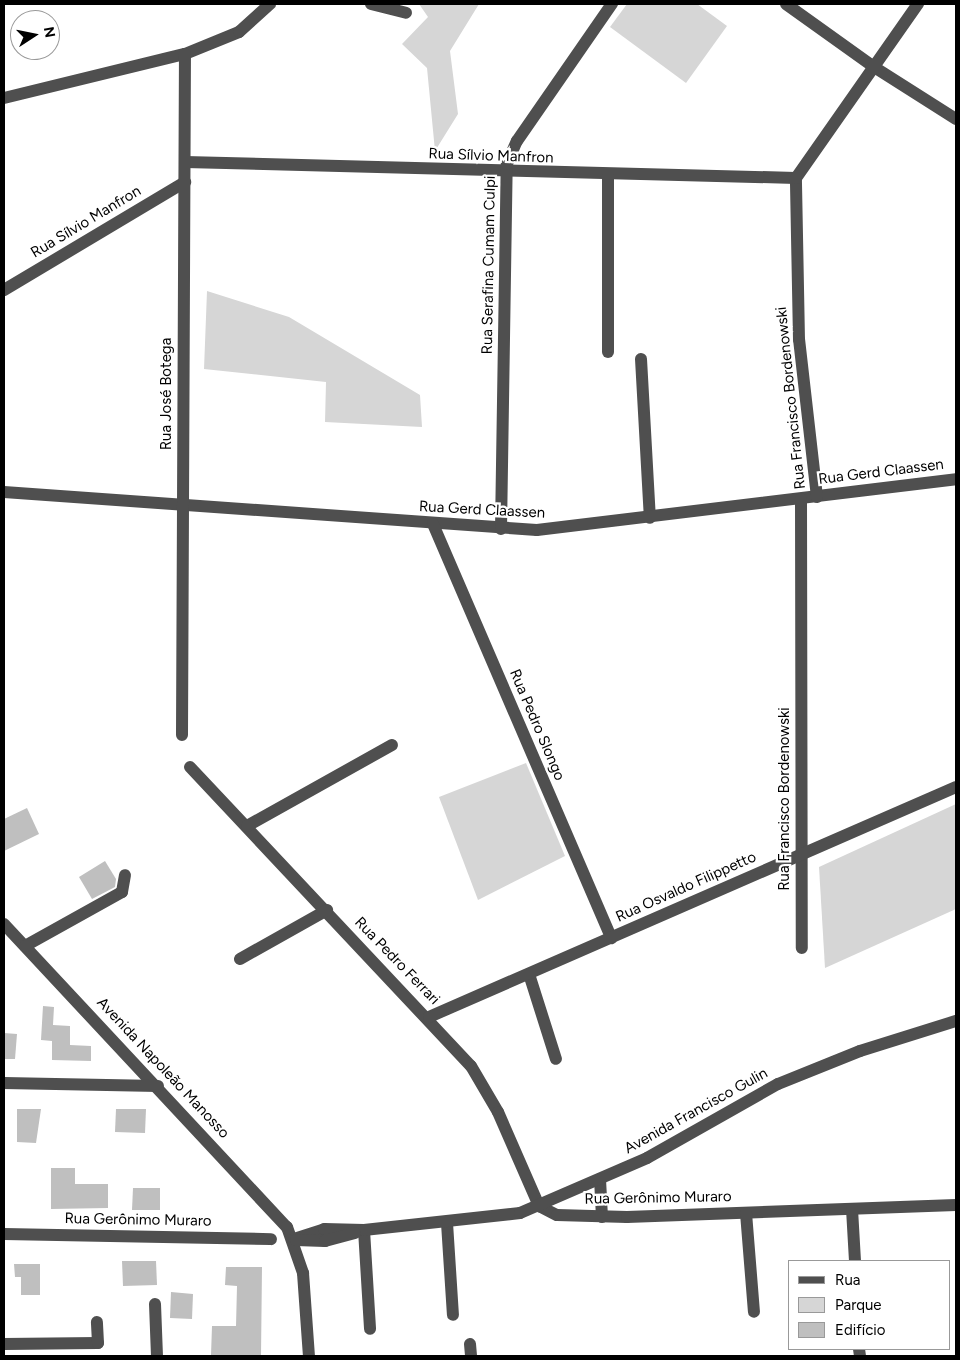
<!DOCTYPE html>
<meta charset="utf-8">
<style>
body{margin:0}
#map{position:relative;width:960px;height:1360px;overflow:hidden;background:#fff;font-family:Figtree,sans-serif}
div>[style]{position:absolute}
.green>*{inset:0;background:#d6d6d6}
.building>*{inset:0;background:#bfbfbf}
.minor>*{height:12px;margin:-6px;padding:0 6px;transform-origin:6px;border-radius:6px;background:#4f4f4f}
span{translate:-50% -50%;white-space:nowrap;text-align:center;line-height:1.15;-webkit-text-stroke:4.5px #fff;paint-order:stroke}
.street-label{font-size:15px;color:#000}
.frame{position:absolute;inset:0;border:5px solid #000;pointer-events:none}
.legend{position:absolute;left:788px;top:1260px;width:162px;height:90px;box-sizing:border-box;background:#fff;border:1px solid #999;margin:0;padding:6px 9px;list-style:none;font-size:15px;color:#000}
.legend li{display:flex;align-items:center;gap:10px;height:25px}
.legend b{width:25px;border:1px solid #999}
.north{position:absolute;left:10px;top:10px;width:50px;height:50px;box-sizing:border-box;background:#fff;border:1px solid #999;border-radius:50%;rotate:79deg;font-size:14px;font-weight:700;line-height:20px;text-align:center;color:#000}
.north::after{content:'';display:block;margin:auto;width:18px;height:22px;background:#000;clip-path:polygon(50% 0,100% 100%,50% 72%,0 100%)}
</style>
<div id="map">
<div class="green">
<div style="clip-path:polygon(419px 4px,479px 4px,450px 51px,458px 114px,435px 151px,427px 68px,402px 44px,428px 17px)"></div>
<div style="clip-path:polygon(627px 4px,697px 4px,727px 26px,686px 83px,610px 27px)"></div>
<div style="clip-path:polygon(207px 291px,289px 317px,420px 395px,422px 427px,325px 422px,326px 382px,204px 369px)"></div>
<div style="clip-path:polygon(526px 763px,565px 856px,478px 900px,439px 797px)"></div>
<div style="clip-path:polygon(956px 804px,956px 909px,825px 968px,819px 867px)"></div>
</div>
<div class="building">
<div style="clip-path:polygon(27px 808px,39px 834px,4px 851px,4px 819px)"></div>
<div style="clip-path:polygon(105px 861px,116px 879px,115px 887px,92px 899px,79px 877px)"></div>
<div style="clip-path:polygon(43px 1006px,54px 1007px,53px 1025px,70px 1026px,70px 1045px,91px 1046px,91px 1061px,52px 1060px,52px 1041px,41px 1040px)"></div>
<div style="clip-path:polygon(4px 1033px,17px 1034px,15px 1059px,4px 1059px)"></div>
<div style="clip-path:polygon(17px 1109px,41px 1109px,36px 1143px,17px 1142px)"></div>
<div style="clip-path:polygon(116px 1109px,146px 1109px,145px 1133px,115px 1132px)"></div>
<div style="clip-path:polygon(51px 1168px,75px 1168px,75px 1184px,108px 1184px,108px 1208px,51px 1209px)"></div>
<div style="clip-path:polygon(133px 1188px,160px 1188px,160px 1210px,132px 1210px)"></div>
<div style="clip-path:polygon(122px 1261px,156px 1261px,157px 1285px,123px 1286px)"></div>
<div style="clip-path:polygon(14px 1264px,40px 1264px,40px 1295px,21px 1295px,21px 1277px,15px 1277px)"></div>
<div style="clip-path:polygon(226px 1267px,262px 1267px,261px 1356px,211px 1355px,212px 1326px,236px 1326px,237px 1286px,225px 1285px)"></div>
<div style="clip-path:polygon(171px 1292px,193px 1294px,192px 1319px,170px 1318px)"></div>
</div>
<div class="minor">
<div style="left:371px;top:4px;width:36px;rotate:14deg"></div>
<div style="left:786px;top:4px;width:108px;rotate:35.6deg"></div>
<div style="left:874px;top:67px;width:97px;rotate:32.4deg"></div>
<div style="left:4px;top:98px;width:186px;rotate:-13.7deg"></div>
<div style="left:185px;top:54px;width:58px;rotate:-22.2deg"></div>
<div style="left:239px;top:32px;width:42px;rotate:-42.1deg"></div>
<div style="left:185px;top:162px;width:611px;rotate:1.5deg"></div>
<div style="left:4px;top:290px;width:211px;rotate:-30.8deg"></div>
<div style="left:608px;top:352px;width:177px;rotate:-90deg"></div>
<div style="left:641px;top:359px;width:159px;rotate:86.8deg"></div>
<div style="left:4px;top:492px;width:534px;rotate:4.08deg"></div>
<div style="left:537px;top:530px;width:422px;rotate:-6.9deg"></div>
<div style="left:817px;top:497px;width:158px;rotate:-96.5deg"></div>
<div style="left:799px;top:340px;width:162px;rotate:-91.1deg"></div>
<div style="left:796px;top:178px;width:213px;rotate:-55deg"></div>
<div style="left:801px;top:499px;width:449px;rotate:89.9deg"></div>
<div style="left:433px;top:524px;width:451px;rotate:66.7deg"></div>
<div style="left:501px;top:529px;width:365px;rotate:-89.1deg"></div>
<div style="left:507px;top:164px;width:25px;rotate:-67deg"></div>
<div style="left:517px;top:141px;width:167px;rotate:-55.3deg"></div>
<div style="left:182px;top:735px;width:681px;rotate:-89.75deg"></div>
<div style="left:190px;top:767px;width:410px;rotate:46.8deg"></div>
<div style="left:471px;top:1066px;width:53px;rotate:59.6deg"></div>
<div style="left:498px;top:1112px;width:103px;rotate:66.4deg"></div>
<div style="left:247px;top:826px;width:166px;rotate:-29.2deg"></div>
<div style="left:4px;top:924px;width:415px;rotate:47deg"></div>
<div style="left:287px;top:1227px;width:49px;rotate:70.8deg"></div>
<div style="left:303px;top:1273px;width:83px;rotate:85.9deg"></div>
<div style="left:25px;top:946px;width:111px;rotate:-29.1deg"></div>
<div style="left:122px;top:892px;width:17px;rotate:-80deg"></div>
<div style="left:240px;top:959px;width:100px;rotate:-29.4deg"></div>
<div style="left:529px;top:974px;width:89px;rotate:72.4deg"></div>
<div style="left:429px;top:1017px;width:575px;rotate:-23.58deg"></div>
<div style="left:4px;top:1083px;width:154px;rotate:1.1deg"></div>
<div style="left:600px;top:1179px;width:38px;rotate:87deg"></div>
<div style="left:539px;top:1206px;width:20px;rotate:27deg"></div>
<div style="left:557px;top:1215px;width:70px;rotate:1.6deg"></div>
<div style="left:627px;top:1217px;width:329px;rotate:-2.1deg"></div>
<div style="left:852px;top:1209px;width:52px;rotate:86.7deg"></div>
<div style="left:746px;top:1213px;width:99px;rotate:85.4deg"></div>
<div style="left:447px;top:1223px;width:92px;rotate:86.3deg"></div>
<div style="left:364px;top:1230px;width:99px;rotate:86.5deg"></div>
<div style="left:4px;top:1234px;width:267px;rotate:1.1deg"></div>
<div style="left:294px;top:1239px;width:32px;rotate:-18deg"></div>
<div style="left:324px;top:1229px;width:40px;rotate:1.4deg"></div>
<div style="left:364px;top:1230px;width:157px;rotate:-6.2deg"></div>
<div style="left:520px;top:1213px;width:138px;rotate:-23.4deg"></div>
<div style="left:647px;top:1158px;width:150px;rotate:-29.5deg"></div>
<div style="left:778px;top:1084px;width:88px;rotate:-21.9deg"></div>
<div style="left:860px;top:1051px;width:101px;rotate:-17.4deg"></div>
<div style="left:296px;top:1240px;width:29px;rotate:2deg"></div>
<div style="left:325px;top:1241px;width:31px;rotate:-15deg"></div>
<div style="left:155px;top:1304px;width:52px;rotate:87.8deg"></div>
<div style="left:4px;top:1344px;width:94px;rotate:-0.6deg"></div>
<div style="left:98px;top:1343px;width:21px;rotate:-93deg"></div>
<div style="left:470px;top:1344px;width:12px;rotate:85deg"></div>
<div style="left:859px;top:1349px;width:7px;rotate:82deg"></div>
</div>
<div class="street-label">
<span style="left:491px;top:156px;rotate:2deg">Rua Sílvio Manfron</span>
<span style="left:86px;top:222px;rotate:-31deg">Rua Sílvio Manfron</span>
<span style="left:489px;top:265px;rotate:-89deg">Rua Serafina Cumam Culpi</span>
<span style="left:167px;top:394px;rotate:-90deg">Rua José Botega</span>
<span style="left:791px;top:398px;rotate:-96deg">Rua Francisco Bordenowski</span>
<span style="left:881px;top:472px;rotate:-7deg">Rua Gerd Claassen</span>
<span style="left:482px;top:510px;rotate:3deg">Rua Gerd Claassen</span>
<span style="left:537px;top:725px;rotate:67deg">Rua Pedro Slongo</span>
<span style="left:785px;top:799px;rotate:-90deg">Rua Francisco Bordenowski</span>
<span style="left:686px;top:887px;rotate:-24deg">Rua Osvaldo Filippetto</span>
<span style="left:397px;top:961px;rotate:46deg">Rua Pedro Ferrari</span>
<span style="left:163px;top:1068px;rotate:47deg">Avenida Napoleão Manosso</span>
<span style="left:696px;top:1111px;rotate:-29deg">Avenida Francisco Gulin</span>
<span style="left:658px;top:1198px;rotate:-1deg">Rua Gerônimo Muraro</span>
<span style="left:138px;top:1220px;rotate:1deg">Rua Gerônimo Muraro</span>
</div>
<div class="frame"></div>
<ul class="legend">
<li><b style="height:6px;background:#4f4f4f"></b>Rua</li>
<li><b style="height:14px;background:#d6d6d6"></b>Parque</li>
<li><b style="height:14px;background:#bfbfbf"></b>Edifício</li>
</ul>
<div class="north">N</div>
</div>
